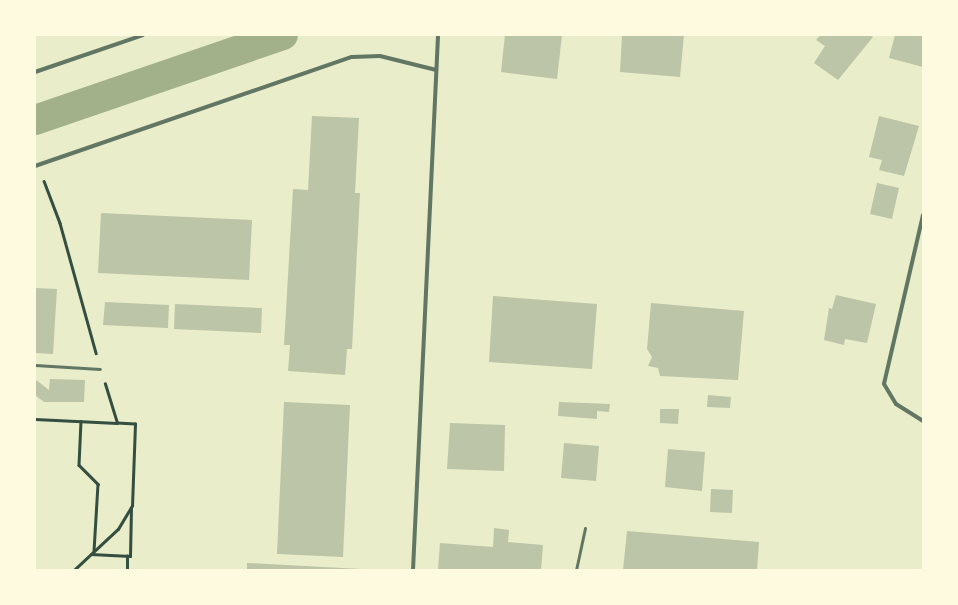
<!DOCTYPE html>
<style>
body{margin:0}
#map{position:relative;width:958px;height:605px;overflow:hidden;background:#e9edc9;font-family:Rubik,sans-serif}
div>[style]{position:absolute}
.canal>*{height:30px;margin:-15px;padding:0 15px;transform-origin:15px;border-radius:15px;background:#a3b18a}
.building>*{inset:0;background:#bcc5a7}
.path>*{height:2.5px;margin:-1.25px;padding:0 1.25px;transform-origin:1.25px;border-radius:1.25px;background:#344e41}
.service>*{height:3px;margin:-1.5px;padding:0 1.5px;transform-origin:1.5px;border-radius:1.5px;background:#617663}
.minor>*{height:4px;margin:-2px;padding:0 2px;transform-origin:2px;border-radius:2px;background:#617663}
span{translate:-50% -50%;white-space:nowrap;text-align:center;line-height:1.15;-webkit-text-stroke:3px #fefae0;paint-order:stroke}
.frame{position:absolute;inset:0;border:36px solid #fefae0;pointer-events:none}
</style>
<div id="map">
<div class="canal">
<div style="left:35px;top:120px;width:262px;rotate:-18.9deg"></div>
</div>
<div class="building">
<div style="clip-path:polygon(505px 35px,562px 35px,557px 79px,501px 72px)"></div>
<div style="clip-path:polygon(622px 35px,684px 35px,680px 77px,620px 72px)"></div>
<div style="clip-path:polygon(820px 35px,869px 35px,873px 37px,838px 80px,814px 63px,825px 46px,816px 40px)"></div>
<div style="clip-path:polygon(895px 35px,923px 35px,923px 67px,889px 58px)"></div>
<div style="clip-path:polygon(312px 116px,359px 118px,355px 193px,360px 193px,352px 349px,347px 349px,345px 375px,288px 371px,290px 345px,284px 345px,293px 189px,308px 190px)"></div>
<div style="clip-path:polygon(879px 116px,919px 126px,904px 176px,879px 170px,882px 160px,869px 157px)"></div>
<div style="clip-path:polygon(877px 183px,899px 188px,892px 219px,870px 214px)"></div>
<div style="clip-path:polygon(101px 213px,252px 220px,249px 280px,98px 273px)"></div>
<div style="clip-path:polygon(35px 288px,57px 289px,53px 354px,35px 353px)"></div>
<div style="clip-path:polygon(836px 295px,876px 304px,867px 343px,845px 339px,844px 345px,824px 340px,829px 308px,832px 309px)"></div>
<div style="clip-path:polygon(493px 296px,597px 304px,592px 369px,489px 362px)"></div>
<div style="clip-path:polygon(105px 302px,169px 305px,168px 328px,103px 325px)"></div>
<div style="clip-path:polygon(651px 303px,744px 311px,738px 380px,660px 376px,658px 368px,648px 366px,652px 357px,647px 349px)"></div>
<div style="clip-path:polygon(175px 304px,262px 308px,261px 333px,174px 329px)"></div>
<div style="clip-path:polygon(35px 379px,49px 390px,50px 379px,85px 380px,84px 402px,44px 402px,35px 395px)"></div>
<div style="clip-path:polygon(708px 395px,731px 397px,730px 408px,707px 407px)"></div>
<div style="clip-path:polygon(284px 402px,350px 405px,343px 557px,277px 554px)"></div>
<div style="clip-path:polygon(559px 402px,610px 404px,609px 412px,597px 411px,597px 419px,558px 416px)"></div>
<div style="clip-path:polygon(660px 409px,679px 409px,678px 424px,660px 423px)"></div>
<div style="clip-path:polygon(450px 423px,505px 425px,504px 471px,447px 469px)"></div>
<div style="clip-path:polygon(564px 443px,599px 446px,596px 481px,561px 478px)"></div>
<div style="clip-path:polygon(668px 449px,705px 452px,702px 491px,665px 487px)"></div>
<div style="clip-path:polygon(711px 489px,733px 490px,732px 513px,710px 512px)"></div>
<div style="clip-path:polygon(494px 528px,509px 530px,508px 542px,543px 545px,541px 570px,438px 570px,440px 543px,493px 547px)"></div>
<div style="clip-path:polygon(627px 531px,759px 542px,757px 570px,623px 570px)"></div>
<div style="clip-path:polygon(247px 563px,361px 569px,361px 570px,247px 570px)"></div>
</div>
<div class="path">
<div style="left:44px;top:181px;width:45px;rotate:69.1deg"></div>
<div style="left:60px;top:223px;width:135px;rotate:74.5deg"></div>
<div style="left:35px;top:419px;width:82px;rotate:2.8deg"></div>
<div style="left:81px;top:421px;width:44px;rotate:92.6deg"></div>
<div style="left:79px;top:465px;width:27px;rotate:45deg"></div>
<div style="left:98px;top:484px;width:67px;rotate:93.4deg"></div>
<div style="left:91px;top:554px;width:39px;rotate:3deg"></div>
<div style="left:130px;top:556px;width:48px;rotate:-88.8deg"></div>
<div style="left:74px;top:570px;width:60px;rotate:-43deg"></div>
<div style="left:118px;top:529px;width:27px;rotate:-59deg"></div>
<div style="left:132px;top:506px;width:82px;rotate:-87.9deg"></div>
<div style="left:135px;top:424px;width:18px;rotate:-177deg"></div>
<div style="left:117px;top:423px;width:41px;rotate:-107.1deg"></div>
<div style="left:127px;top:570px;width:14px;rotate:-90deg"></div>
</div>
<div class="service">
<div style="left:35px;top:365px;width:65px;rotate:3.5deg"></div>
<div style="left:576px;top:570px;width:43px;rotate:-77.9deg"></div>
</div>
<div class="minor">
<div style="left:35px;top:72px;width:114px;rotate:-18.9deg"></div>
<div style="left:35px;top:166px;width:335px;rotate:-19deg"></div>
<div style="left:352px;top:57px;width:28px;rotate:-2deg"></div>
<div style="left:380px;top:56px;width:58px;rotate:14deg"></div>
<div style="left:923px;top:215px;width:173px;rotate:103deg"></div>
<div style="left:884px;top:384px;width:23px;rotate:59deg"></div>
<div style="left:896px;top:404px;width:32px;rotate:32deg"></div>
<div style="left:413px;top:570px;width:536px;rotate:-87.32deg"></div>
</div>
<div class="frame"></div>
</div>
